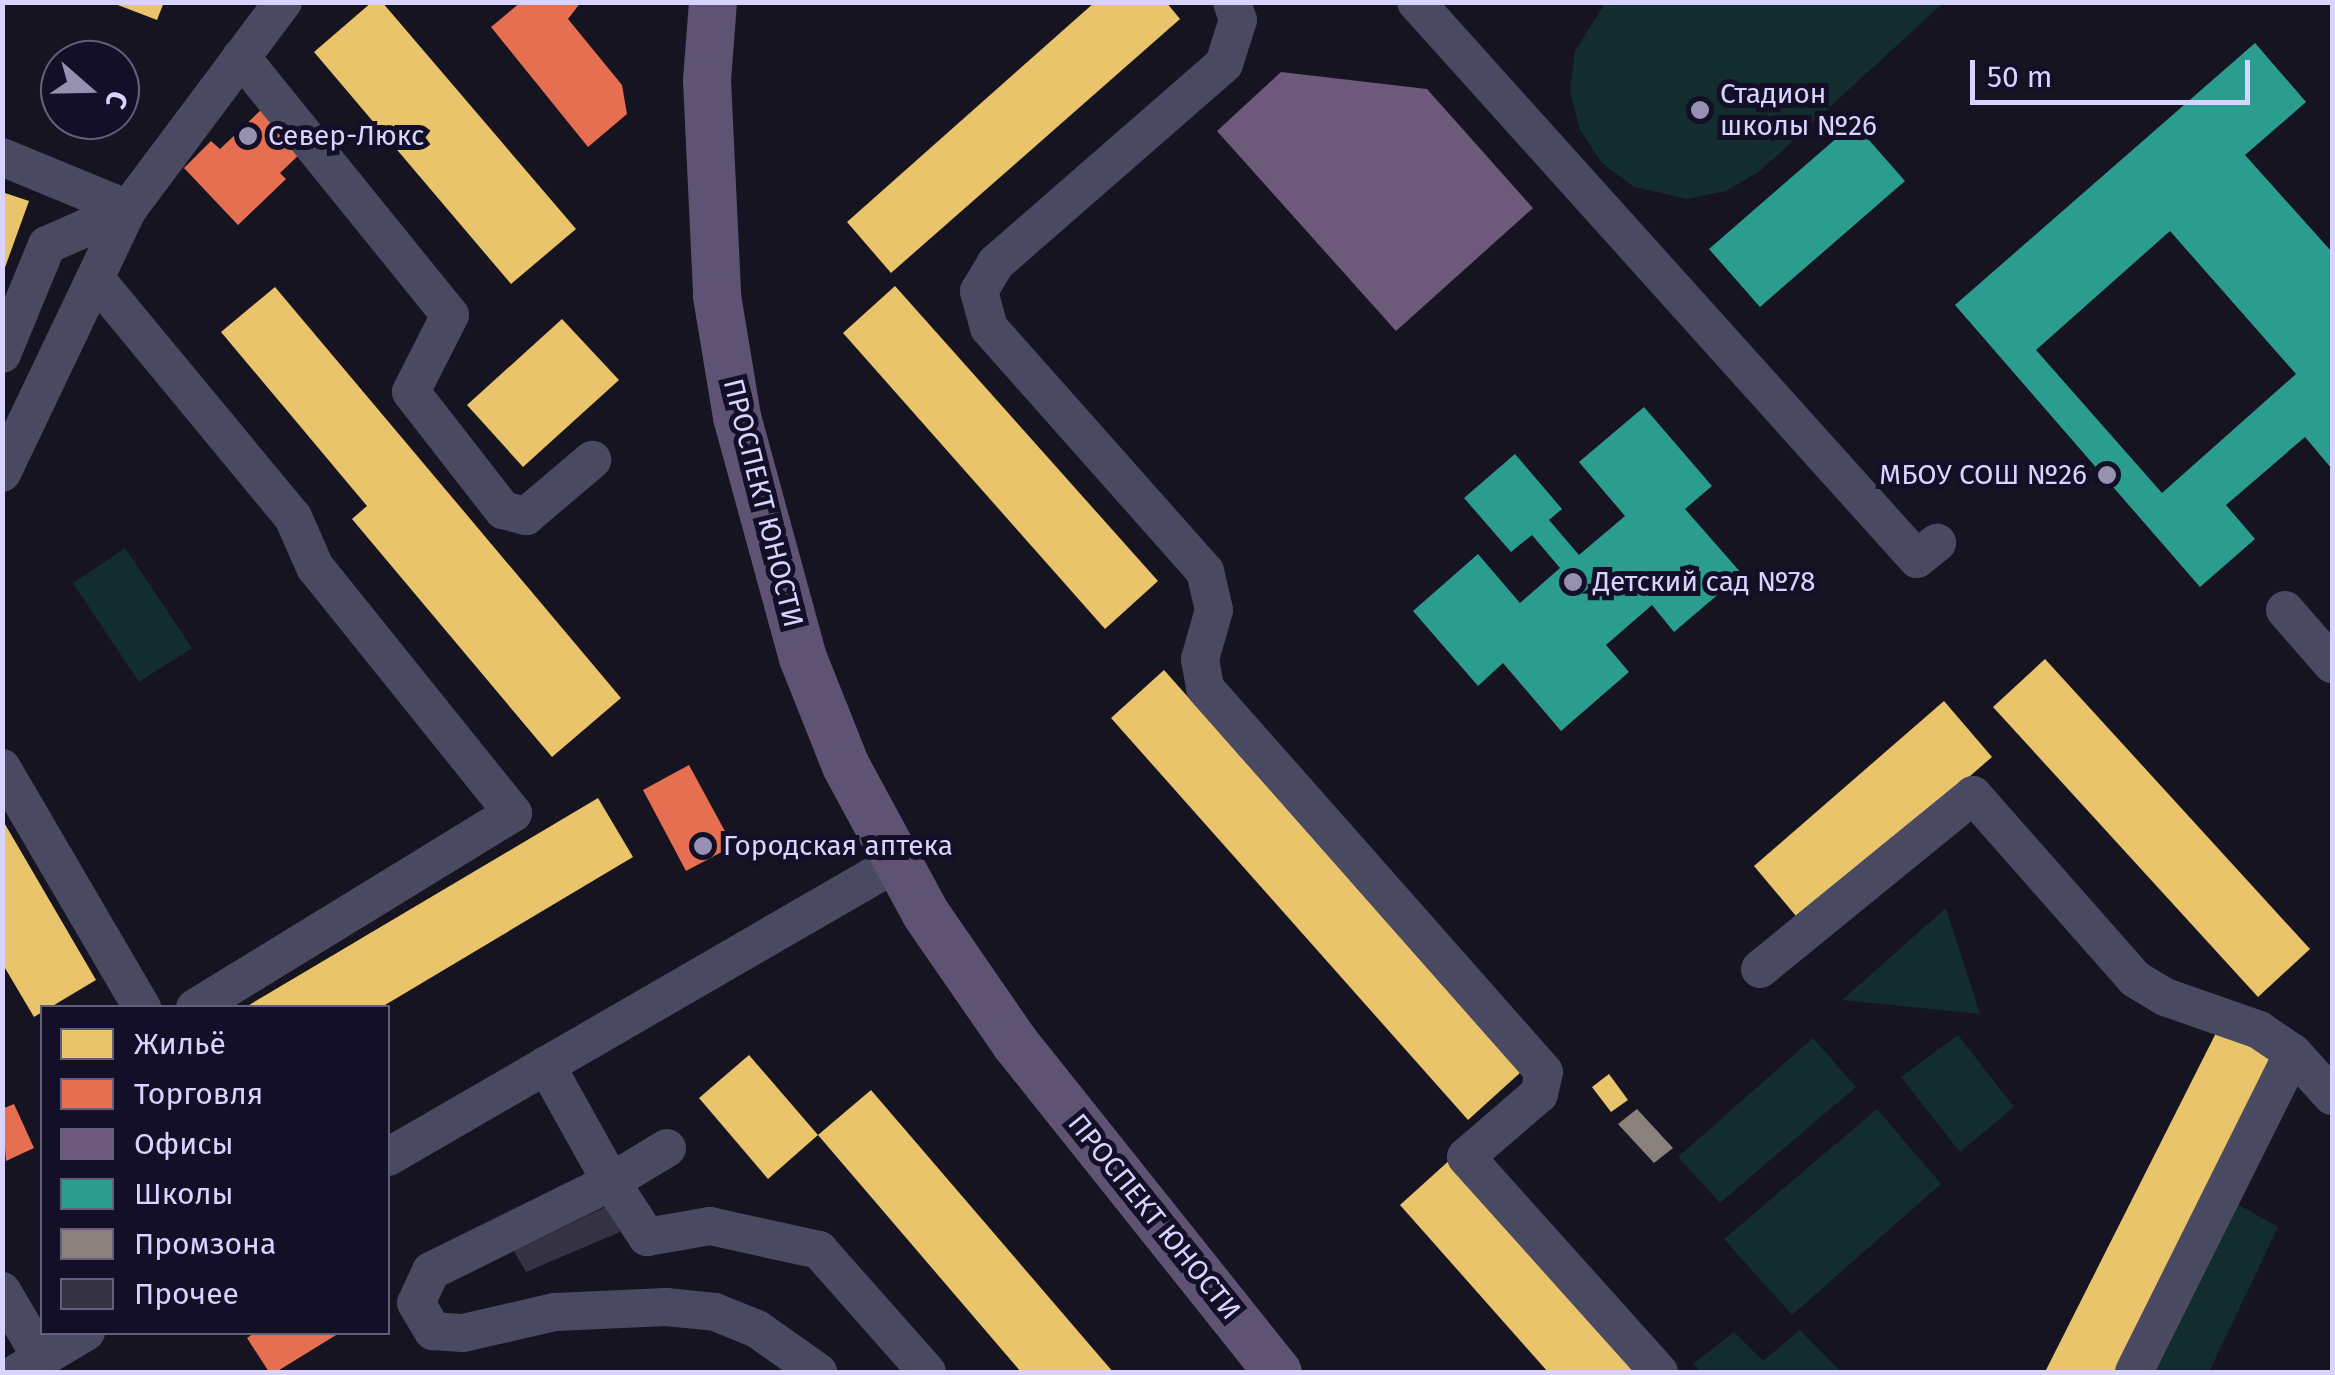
<!DOCTYPE html>
<meta charset="utf-8">
<style>
body{margin:0}
#map{position:relative;width:2335px;height:1375px;overflow:hidden;background:#161421;font-family:"Fira Sans",sans-serif}
div>[style]{position:absolute}
.green>*{inset:0;background:#132c2d}
.homes>*{inset:0;background:#e9c46a}
.shops>*{inset:0;background:#e76f51}
.offices>*{inset:0;background:#6d597a}
.schools>*{inset:0;background:#2a9d8f}
.industry>*{inset:0;background:#8a817c}
.building>*{inset:0;background:#343243}
.minor>*{height:38px;margin:-19px;padding:0 19px;transform-origin:19px;border-radius:19px;background:#4a4962}
.major>*{height:48px;margin:-24px;padding:0 24px;transform-origin:24px;border-radius:24px;background:#5e5373}
.dots>*{width:28px;height:28px;translate:-50% -50%;box-sizing:border-box;border:5px solid #130f26;border-radius:50%}
span{translate:-50% -50%;white-space:nowrap;text-align:center;line-height:1.15;-webkit-text-stroke:10px #130f26;paint-order:stroke}
.poi-label{font-size:28px;color:#d9d4ff}
.left{translate:0 -50%;text-align:left}
.right{translate:-100% -50%;text-align:right}
.street-label{font-size:28px;color:#d9d4ff}
.frame{position:absolute;inset:0;border:5px solid #d9d4ff;pointer-events:none}
.legend{position:absolute;left:40px;top:1005px;width:350px;height:330px;box-sizing:border-box;background:#130f26;border:2px solid #625e7d;margin:0;padding:12px 18px;list-style:none;font-size:30px;color:#d9d4ff}
.legend li{display:flex;align-items:center;gap:20px;height:50px}
.legend b{width:50px;border:2px solid #625e7d}
.north{position:absolute;left:40px;top:40px;width:100px;height:100px;box-sizing:border-box;background:#130f26;border:2px solid #625e7d;border-radius:50%;rotate:110deg;font-size:28px;font-weight:700;line-height:40px;text-align:center;color:#d9d4ff}
.north::after{content:'';display:block;margin:auto;width:35px;height:45px;background:#9591b1;clip-path:polygon(50% 0,100% 100%,50% 72%,0 100%)}
.scale{position:absolute;left:1970px;top:60px;width:280px;height:45px;box-sizing:border-box;border:5px solid #d9d4ff;border-top:0;padding-left:12px;font-size:30px;line-height:35px;white-space:nowrap;color:#d9d4ff;-webkit-text-stroke:8px #130f26;paint-order:stroke}
</style>
<div id="map">
<div class="green">
<div style="clip-path:polygon(1605px 3px,1605px 2px,1943px 3px,1760px 171px,1726px 191px,1687px 199px,1634px 187px,1602px 163px,1580px 130px,1570px 91px,1575px 51px)"></div>
<div style="clip-path:polygon(125px 548px,192px 648px,139px 682px,73px 583px)"></div>
<div style="clip-path:polygon(1946px 908px,1980px 1014px,1842px 1000px)"></div>
<div style="clip-path:polygon(1958px 1035px,2014px 1107px,1960px 1152px,1901px 1077px)"></div>
<div style="clip-path:polygon(1813px 1038px,1856px 1087px,1720px 1203px,1678px 1157px)"></div>
<div style="clip-path:polygon(1877px 1109px,1941px 1184px,1792px 1315px,1724px 1239px)"></div>
<div style="clip-path:polygon(2230px 1200px,2278px 1227px,2209px 1372px,2144px 1372px)"></div>
<div style="clip-path:polygon(1800px 1330px,1841px 1372px,1701px 1372px,1693px 1364px,1734px 1332px,1763px 1361px)"></div>
</div>
<div class="homes">
<div style="clip-path:polygon(110px 2px,164px 2px,157px 20px)"></div>
<div style="clip-path:polygon(372px 2px,382px 2px,576px 229px,511px 284px,314px 52px)"></div>
<div style="clip-path:polygon(1095px 2px,1166px 2px,1180px 19px,891px 273px,847px 222px)"></div>
<div style="clip-path:polygon(2px 192px,29px 201px,3px 273px,2px 272px)"></div>
<div style="clip-path:polygon(895px 286px,1158px 581px,1105px 629px,843px 333px)"></div>
<div style="clip-path:polygon(275px 287px,621px 698px,552px 757px,352px 519px,367px 506px,221px 332px)"></div>
<div style="clip-path:polygon(562px 319px,619px 380px,523px 467px,467px 405px)"></div>
<div style="clip-path:polygon(2045px 659px,2310px 949px,2258px 997px,1993px 707px)"></div>
<div style="clip-path:polygon(1164px 670px,1521px 1072px,1468px 1120px,1111px 718px)"></div>
<div style="clip-path:polygon(1944px 701px,1992px 757px,1801px 922px,1754px 866px)"></div>
<div style="clip-path:polygon(598px 798px,633px 857px,380px 1008px,244px 1008px)"></div>
<div style="clip-path:polygon(2px 819px,96px 980px,34px 1017px,2px 963px)"></div>
<div style="clip-path:polygon(2218px 1029px,2283px 1059px,2125px 1372px,2045px 1372px)"></div>
<div style="clip-path:polygon(749px 1055px,818px 1135px,768px 1179px,699px 1098px)"></div>
<div style="clip-path:polygon(1609px 1074px,1628px 1100px,1611px 1112px,1592px 1087px)"></div>
<div style="clip-path:polygon(871px 1090px,1113px 1372px,1021px 1372px,818px 1135px)"></div>
<div style="clip-path:polygon(1452px 1158px,1642px 1372px,1548px 1372px,1400px 1205px)"></div>
</div>
<div class="shops">
<div style="clip-path:polygon(521px 2px,581px 2px,568px 19px,622px 85px,627px 114px,588px 147px,491px 27px)"></div>
<div style="clip-path:polygon(262px 109px,302px 152px,280px 173px,286px 179px,238px 225px,184px 168px,211px 141px,220px 149px)"></div>
<div style="clip-path:polygon(689px 765px,733px 846px,686px 871px,643px 790px)"></div>
<div style="clip-path:polygon(14px 1104px,34px 1148px,6px 1161px,2px 1109px)"></div>
<div style="clip-path:polygon(256px 1332px,341px 1332px,276px 1372px,269px 1372px,247px 1338px)"></div>
</div>
<div class="offices">
<div style="clip-path:polygon(1281px 72px,1427px 89px,1533px 208px,1396px 331px,1217px 131px)"></div>
</div>
<div class="schools">
<div style="clip-path:polygon(evenodd,2255px 43px,2306px 102px,2245px 155px,2332px 252px,2332px 469px,2305px 437px,2226px 505px,2255px 539px,2200px 587px,1955px 305px,2255px 43px,2170px 231px,2296px 374px,2162px 493px,2036px 350px,2170px 231px)"></div>
<div style="clip-path:polygon(1854px 123px,1905px 181px,1760px 307px,1709px 249px)"></div>
<div style="clip-path:polygon(1644px 407px,1712px 486px,1685px 509px,1742px 574px,1674px 632px,1652px 605px,1606px 645px,1629px 672px,1561px 731px,1503px 663px,1478px 686px,1413px 611px,1478px 554px,1520px 603px,1560px 568px,1532px 535px,1511px 552px,1464px 498px,1515px 454px,1562px 509px,1549px 520px,1579px 555px,1625px 516px,1579px 462px)"></div>
</div>
<div class="industry">
<div style="clip-path:polygon(1637px 1109px,1673px 1148px,1654px 1163px,1618px 1124px)"></div>
</div>
<div class="building">
<div style="clip-path:polygon(609px 1205px,620px 1232px,526px 1272px,514px 1251px)"></div>
</div>
<div class="minor">
<div style="left:1232px;top:2px;width:19px;rotate:72deg"></div>
<div style="left:1238px;top:20px;width:46px;rotate:107.7deg"></div>
<div style="left:1224px;top:64px;width:303px;rotate:138.9deg"></div>
<div style="left:996px;top:263px;width:33px;rotate:121deg"></div>
<div style="left:979px;top:291px;width:38px;rotate:75deg"></div>
<div style="left:989px;top:328px;width:325px;rotate:48.4deg"></div>
<div style="left:1205px;top:571px;width:40px;rotate:77deg"></div>
<div style="left:1214px;top:610px;width:51px;rotate:105.9deg"></div>
<div style="left:1200px;top:659px;width:29px;rotate:80deg"></div>
<div style="left:1205px;top:688px;width:512px;rotate:48.56deg"></div>
<div style="left:1544px;top:1072px;width:23px;rotate:103deg"></div>
<div style="left:1539px;top:1094px;width:96px;rotate:139.2deg"></div>
<div style="left:1466px;top:1157px;width:289px;rotate:48.1deg"></div>
<div style="left:1416px;top:2px;width:749px;rotate:48.03deg"></div>
<div style="left:1917px;top:559px;width:26px;rotate:-39deg"></div>
<div style="left:241px;top:57px;width:332px;rotate:51deg"></div>
<div style="left:450px;top:315px;width:86px;rotate:116.9deg"></div>
<div style="left:411px;top:392px;width:150px;rotate:52.1deg"></div>
<div style="left:503px;top:510px;width:24px;rotate:15deg"></div>
<div style="left:526px;top:516px;width:87px;rotate:-40.3deg"></div>
<div style="left:2px;top:157px;width:136px;rotate:22.4deg"></div>
<div style="left:95px;top:278px;width:310px;rotate:50.4deg"></div>
<div style="left:293px;top:517px;width:55px;rotate:66.3deg"></div>
<div style="left:315px;top:567px;width:316px;rotate:51.2deg"></div>
<div style="left:513px;top:813px;width:373px;rotate:148.5deg"></div>
<div style="left:2px;top:354px;width:118px;rotate:-67.6deg"></div>
<div style="left:47px;top:245px;width:89px;rotate:-24deg"></div>
<div style="left:2px;top:473px;width:293px;rotate:-64.5deg"></div>
<div style="left:128px;top:209px;width:259px;rotate:-53.2deg"></div>
<div style="left:2285px;top:610px;width:72px;rotate:49deg"></div>
<div style="left:2px;top:768px;width:278px;rotate:59.7deg"></div>
<div style="left:1760px;top:969px;width:275px;rotate:-39.2deg"></div>
<div style="left:1973px;top:795px;width:245px;rotate:48.6deg"></div>
<div style="left:2135px;top:979px;width:35px;rotate:31deg"></div>
<div style="left:2165px;top:997px;width:100px;rotate:19.3deg"></div>
<div style="left:2259px;top:1030px;width:41px;rotate:34.1deg"></div>
<div style="left:2293px;top:1053px;width:58px;rotate:47.8deg"></div>
<div style="left:546px;top:1065px;width:134px;rotate:60.9deg"></div>
<div style="left:611px;top:1182px;width:201px;rotate:153.7deg"></div>
<div style="left:431px;top:1271px;width:35px;rotate:115deg"></div>
<div style="left:416px;top:1303px;width:33px;rotate:59deg"></div>
<div style="left:433px;top:1331px;width:30px;rotate:4deg"></div>
<div style="left:463px;top:1333px;width:94px;rotate:-12.9deg"></div>
<div style="left:555px;top:1312px;width:111px;rotate:-2.6deg"></div>
<div style="left:666px;top:1307px;width:49px;rotate:5.8deg"></div>
<div style="left:715px;top:1312px;width:45px;rotate:22deg"></div>
<div style="left:757px;top:1329px;width:75px;rotate:35.2deg"></div>
<div style="left:667px;top:1148px;width:66px;rotate:148.7deg"></div>
<div style="left:611px;top:1182px;width:66px;rotate:56.8deg"></div>
<div style="left:647px;top:1237px;width:64px;rotate:-9.9deg"></div>
<div style="left:710px;top:1226px;width:112px;rotate:12.4deg"></div>
<div style="left:819px;top:1250px;width:163px;rotate:48.5deg"></div>
<div style="left:388px;top:1157px;width:587px;rotate:-30.06deg"></div>
<div style="left:2px;top:1291px;width:79px;rotate:59.5deg"></div>
<div style="left:18px;top:1372px;width:79px;rotate:-30.5deg"></div>
<div style="left:2134px;top:1372px;width:356px;rotate:-63.5deg"></div>
</div>
<div class="major">
<div style="left:713px;top:2px;width:78px;rotate:94.4deg"></div>
<div style="left:707px;top:80px;width:216px;rotate:87.3deg"></div>
<div style="left:717px;top:296px;width:123px;rotate:80.6deg"></div>
<div style="left:737px;top:417px;width:250px;rotate:74.7deg"></div>
<div style="left:803px;top:658px;width:116px;rotate:68.3deg"></div>
<div style="left:846px;top:766px;width:168px;rotate:61.6deg"></div>
<div style="left:926px;top:914px;width:157px;rotate:55.4deg"></div>
<div style="left:1015px;top:1043px;width:421px;rotate:51.4deg"></div>
</div>
<div class="dots">
<div style="left:1700px;top:110px;background:#9591b1"></div>
<div style="left:248px;top:136px;background:#9591b1"></div>
<div style="left:2107px;top:475px;background:#9591b1"></div>
<div style="left:1573px;top:582px;background:#9591b1"></div>
<div style="left:703px;top:846px;background:#9591b1"></div>
</div>
<div class="poi-label">
<span class="left" style="left:1720px;top:110px">Стадион<br>школы №26</span>
<span class="left" style="left:268px;top:136px">Север-Люкс</span>
<span class="right" style="left:2087px;top:475px">МБОУ СОШ №26</span>
<span class="left" style="left:1593px;top:582px">Детский сад №78</span>
<span class="left" style="left:723px;top:846px">Городская аптека</span>
</div>
<div class="street-label">
<span style="left:763px;top:503px;rotate:76deg">ПРОСПЕКТ ЮНОСТИ</span>
<span style="left:1154px;top:1217px;rotate:51deg">ПРОСПЕКТ ЮНОСТИ</span>
</div>
<div class="frame"></div>
<ul class="legend">
<li><b style="height:28px;background:#e9c46a"></b>Жильё</li>
<li><b style="height:28px;background:#e76f51"></b>Торговля</li>
<li><b style="height:28px;background:#6d597a"></b>Офисы</li>
<li><b style="height:28px;background:#2a9d8f"></b>Школы</li>
<li><b style="height:28px;background:#8a817c"></b>Промзона</li>
<li><b style="height:28px;background:#343243"></b>Прочее</li>
</ul>
<div class="north">С</div>
<div class="scale">50 m</div>
</div>
